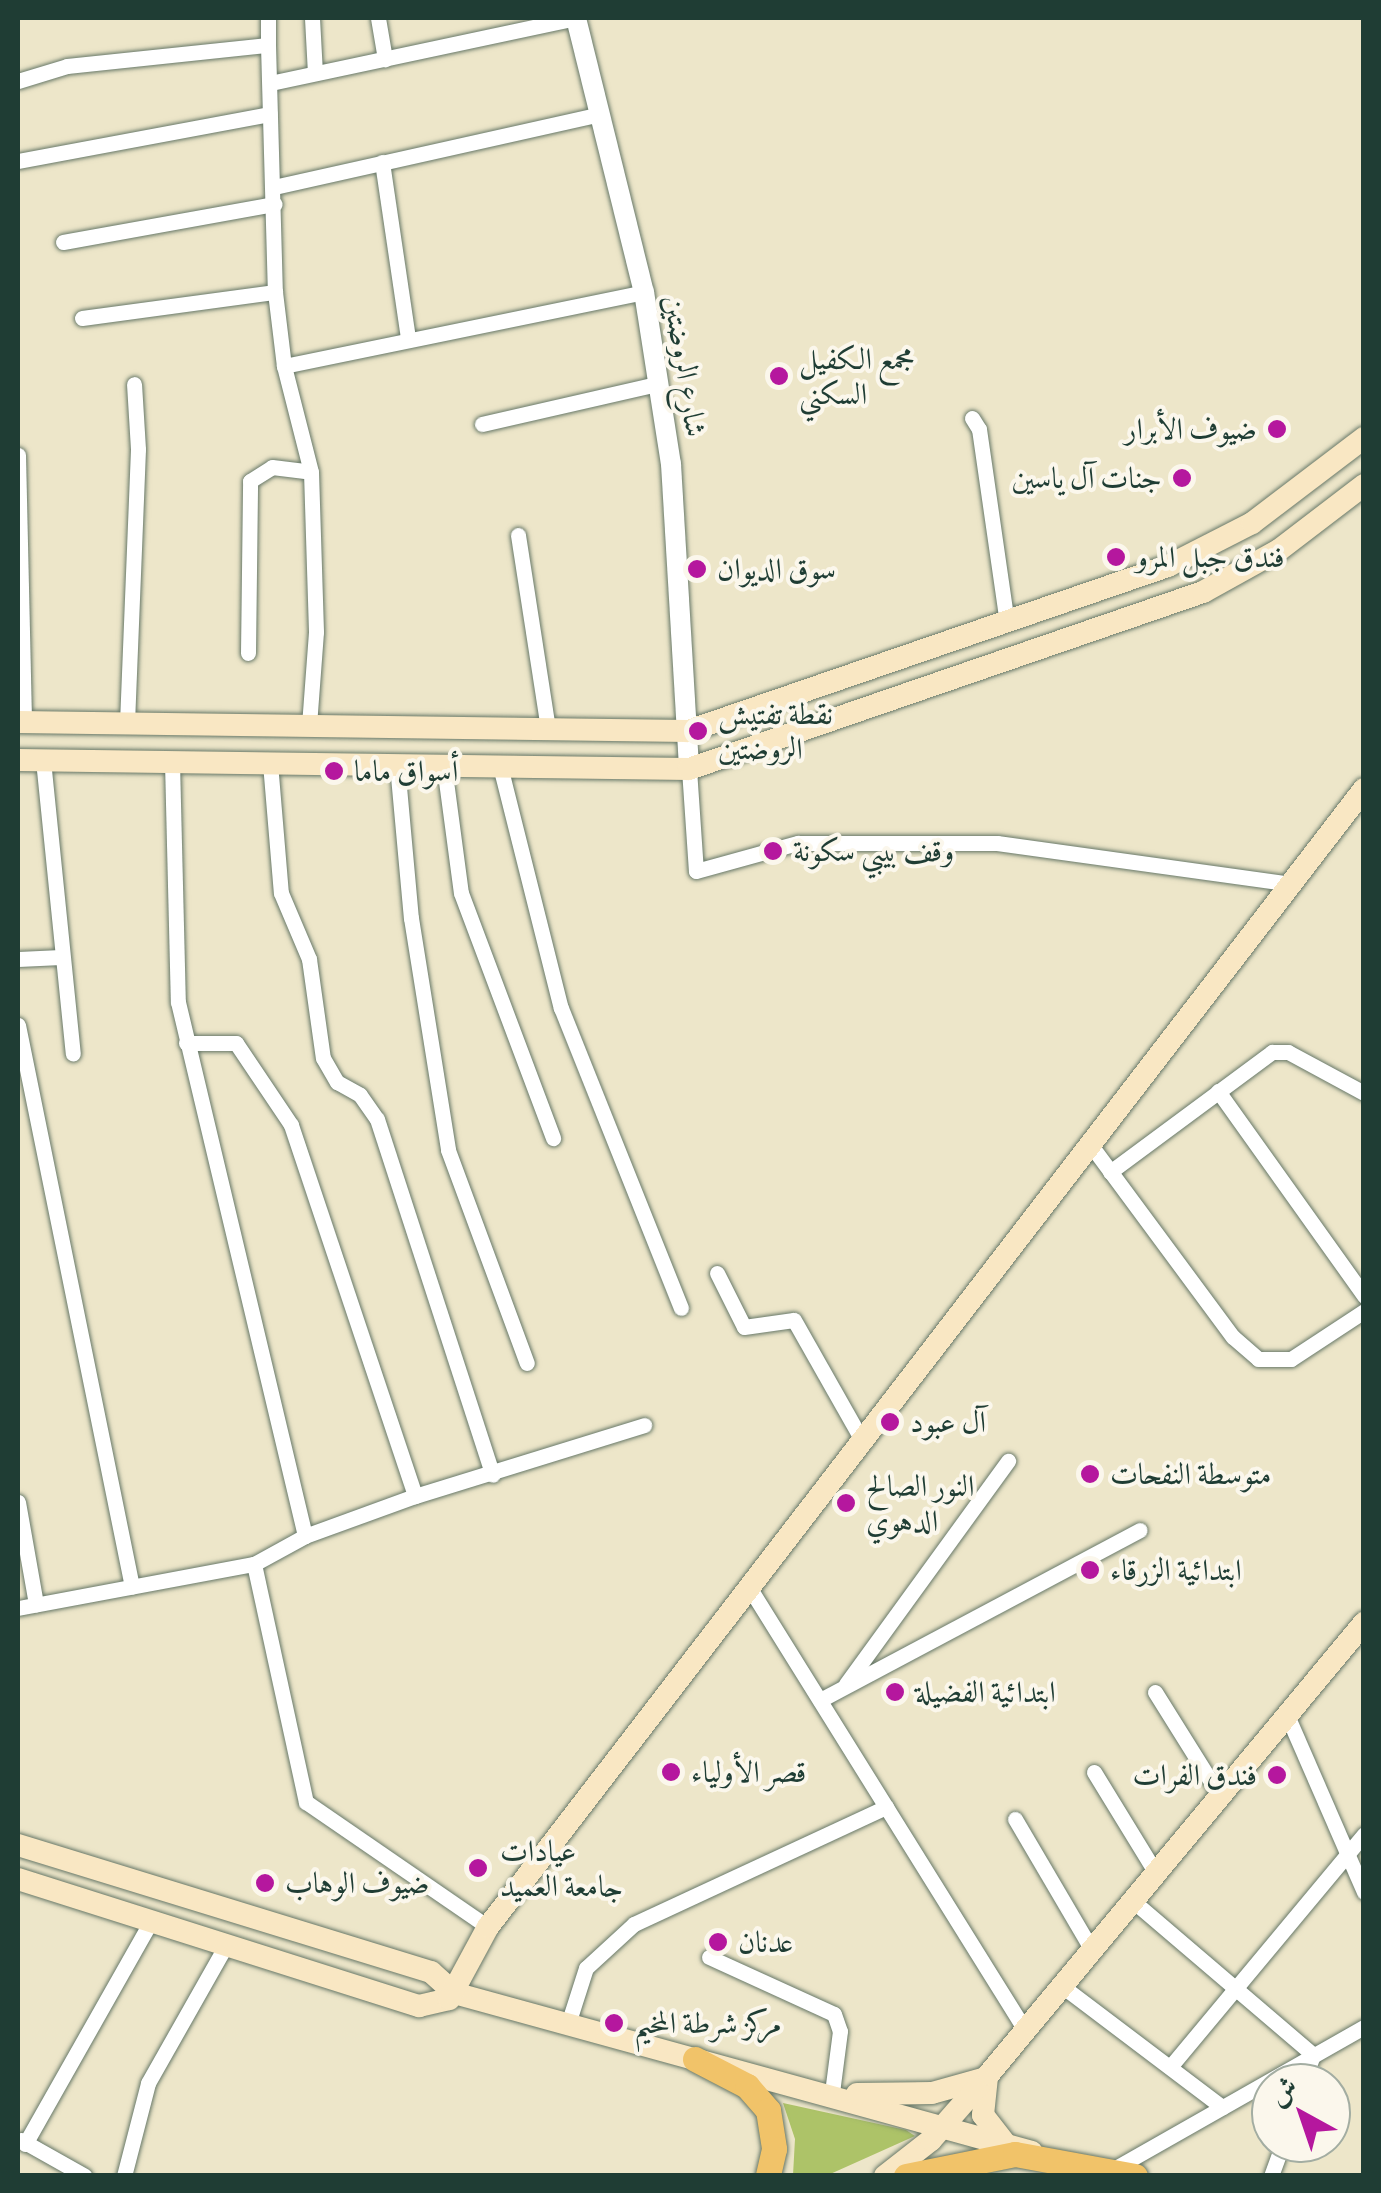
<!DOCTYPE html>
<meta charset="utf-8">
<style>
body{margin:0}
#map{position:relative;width:1381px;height:2193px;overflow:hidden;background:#ede6c9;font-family:Alegreya,Amiri,serif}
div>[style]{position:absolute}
.green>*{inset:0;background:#adc368}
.roads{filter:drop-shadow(0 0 2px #677868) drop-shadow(0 0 2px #677868)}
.minor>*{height:15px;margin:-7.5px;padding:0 7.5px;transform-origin:7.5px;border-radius:7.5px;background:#fff}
.tertiary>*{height:20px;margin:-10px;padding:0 10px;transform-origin:10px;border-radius:10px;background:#fff}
.secondary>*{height:22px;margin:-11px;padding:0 11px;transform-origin:11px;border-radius:11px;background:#f9e7c3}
.primary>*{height:25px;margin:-12.5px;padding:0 12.5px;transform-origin:12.5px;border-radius:12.5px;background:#f1c369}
.dots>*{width:28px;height:28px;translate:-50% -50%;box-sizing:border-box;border:5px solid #fbf7ec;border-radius:50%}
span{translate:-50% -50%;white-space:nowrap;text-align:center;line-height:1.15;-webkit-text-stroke:8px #fbf7ec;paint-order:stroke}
.poi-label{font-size:30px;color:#1f3d34}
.left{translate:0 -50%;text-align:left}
.right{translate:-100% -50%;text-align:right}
.street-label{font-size:30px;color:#1f3d34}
.frame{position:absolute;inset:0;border:20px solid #1f3d34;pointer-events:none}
.north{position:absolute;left:1251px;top:2063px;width:100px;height:100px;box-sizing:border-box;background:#fbf7ec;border:2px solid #a3ada2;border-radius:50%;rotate:320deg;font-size:28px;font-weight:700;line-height:40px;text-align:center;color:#1f3d34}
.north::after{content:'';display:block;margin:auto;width:35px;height:45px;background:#b5179e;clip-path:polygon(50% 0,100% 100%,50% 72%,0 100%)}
</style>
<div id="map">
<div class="green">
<div style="clip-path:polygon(783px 2103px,906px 2130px,915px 2136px,828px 2175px,793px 2175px,795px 2139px)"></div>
</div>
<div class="roads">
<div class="minor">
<div style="left:268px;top:18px;width:27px;rotate:90deg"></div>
<div style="left:312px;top:18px;width:55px;rotate:86.9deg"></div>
<div style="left:378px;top:18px;width:42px;rotate:80.3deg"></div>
<div style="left:18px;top:81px;width:51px;rotate:-17deg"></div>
<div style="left:67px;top:66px;width:202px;rotate:-6deg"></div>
<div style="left:268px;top:45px;width:247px;rotate:88.4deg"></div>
<div style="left:275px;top:292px;width:75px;rotate:83.1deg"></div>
<div style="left:284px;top:366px;width:109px;rotate:75.7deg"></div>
<div style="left:311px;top:472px;width:160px;rotate:88.2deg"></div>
<div style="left:316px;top:632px;width:94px;rotate:94.3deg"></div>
<div style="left:270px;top:83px;width:313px;rotate:-12deg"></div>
<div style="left:18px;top:161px;width:256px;rotate:-10.6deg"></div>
<div style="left:382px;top:162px;width:179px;rotate:81.6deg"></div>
<div style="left:274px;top:187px;width:334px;rotate:-12.6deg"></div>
<div style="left:63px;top:242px;width:215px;rotate:-10.2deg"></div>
<div style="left:82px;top:318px;width:195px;rotate:-7.7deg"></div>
<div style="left:284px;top:366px;width:368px;rotate:-11.6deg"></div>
<div style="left:972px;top:418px;width:13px;rotate:58deg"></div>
<div style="left:979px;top:429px;width:197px;rotate:81.8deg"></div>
<div style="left:482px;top:424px;width:179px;rotate:-12.9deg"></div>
<div style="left:18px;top:455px;width:267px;rotate:88.7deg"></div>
<div style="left:518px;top:535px;width:196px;rotate:81.2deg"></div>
<div style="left:248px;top:653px;width:172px;rotate:-89.3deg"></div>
<div style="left:250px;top:481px;width:26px;rotate:-32deg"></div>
<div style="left:272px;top:467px;width:39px;rotate:7deg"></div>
<div style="left:127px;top:723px;width:274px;rotate:-87.7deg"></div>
<div style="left:138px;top:449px;width:65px;rotate:-93.5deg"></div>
<div style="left:43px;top:760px;width:295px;rotate:84.2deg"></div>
<div style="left:172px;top:762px;width:240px;rotate:88.6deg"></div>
<div style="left:178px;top:1002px;width:549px;rotate:76.62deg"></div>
<div style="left:270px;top:763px;width:130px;rotate:85.2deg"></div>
<div style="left:281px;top:893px;width:72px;rotate:67deg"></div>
<div style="left:309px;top:959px;width:100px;rotate:82deg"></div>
<div style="left:323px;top:1058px;width:28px;rotate:60deg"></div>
<div style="left:337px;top:1082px;width:26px;rotate:29deg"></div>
<div style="left:360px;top:1095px;width:29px;rotate:55deg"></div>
<div style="left:377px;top:1119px;width:374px;rotate:72deg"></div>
<div style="left:397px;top:765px;width:154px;rotate:84.8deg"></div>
<div style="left:411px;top:918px;width:235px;rotate:80.9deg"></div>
<div style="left:448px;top:1150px;width:227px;rotate:69.7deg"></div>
<div style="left:444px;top:766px;width:128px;rotate:82.4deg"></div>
<div style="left:461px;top:893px;width:262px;rotate:69.4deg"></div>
<div style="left:500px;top:766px;width:250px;rotate:75.9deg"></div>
<div style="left:561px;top:1008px;width:323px;rotate:68.2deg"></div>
<div style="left:689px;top:769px;width:102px;rotate:86.1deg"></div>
<div style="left:696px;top:871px;width:106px;rotate:-15.4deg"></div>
<div style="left:798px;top:843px;width:199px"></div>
<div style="left:997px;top:843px;width:297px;rotate:7.9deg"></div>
<div style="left:18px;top:959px;width:43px;rotate:-2.7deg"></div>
<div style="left:18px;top:1025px;width:573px;rotate:78.53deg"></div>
<div style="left:186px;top:1043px;width:50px"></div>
<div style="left:236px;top:1043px;width:99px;rotate:56.1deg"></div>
<div style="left:291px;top:1125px;width:391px;rotate:71.5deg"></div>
<div style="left:1218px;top:1091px;width:252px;rotate:54.5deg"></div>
<div style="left:1090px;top:1144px;width:240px;rotate:53.5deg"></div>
<div style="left:1233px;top:1337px;width:33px;rotate:41deg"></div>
<div style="left:1258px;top:1359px;width:33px"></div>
<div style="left:1291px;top:1359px;width:87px;rotate:-33.3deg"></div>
<div style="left:1110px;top:1172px;width:202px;rotate:-36.5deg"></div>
<div style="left:1272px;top:1052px;width:16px"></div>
<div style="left:1288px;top:1052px;width:86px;rotate:28.3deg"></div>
<div style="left:717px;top:1273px;width:60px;rotate:63.4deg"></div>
<div style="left:744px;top:1327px;width:50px;rotate:-8deg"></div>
<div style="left:794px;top:1320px;width:138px;rotate:60.5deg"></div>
<div style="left:18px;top:1502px;width:104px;rotate:80deg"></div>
<div style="left:254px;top:1564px;width:244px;rotate:77.7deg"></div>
<div style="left:306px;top:1802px;width:221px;rotate:34.5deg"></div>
<div style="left:749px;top:1587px;width:522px;rotate:58.08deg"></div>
<div style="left:18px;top:1608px;width:240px;rotate:-10.6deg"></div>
<div style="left:254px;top:1564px;width:58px;rotate:-28.8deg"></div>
<div style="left:305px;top:1536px;width:117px;rotate:-20deg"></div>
<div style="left:415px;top:1496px;width:240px;rotate:-17.2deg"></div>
<div style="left:846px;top:1684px;width:276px;rotate:-54deg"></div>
<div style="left:1155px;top:1692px;width:123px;rotate:58deg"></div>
<div style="left:820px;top:1700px;width:362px;rotate:-28deg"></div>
<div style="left:1287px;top:1715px;width:193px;rotate:66.5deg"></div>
<div style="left:1094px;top:1772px;width:119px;rotate:58.5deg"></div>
<div style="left:1015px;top:1819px;width:152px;rotate:59.6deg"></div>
<div style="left:1133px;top:1901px;width:237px;rotate:40.5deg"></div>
<div style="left:1313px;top:2055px;width:30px;rotate:110deg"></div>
<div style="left:709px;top:1957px;width:137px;rotate:24.5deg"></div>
<div style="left:834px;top:2014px;width:18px;rotate:71deg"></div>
<div style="left:840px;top:2031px;width:63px;rotate:97.4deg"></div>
<div style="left:1062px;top:1986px;width:201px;rotate:37.1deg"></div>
<div style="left:568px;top:2024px;width:59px;rotate:-72.2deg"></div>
<div style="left:586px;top:1968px;width:65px;rotate:-42.5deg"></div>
<div style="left:634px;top:1924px;width:278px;rotate:-24.9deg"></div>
<div style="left:1170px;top:2067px;width:303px;rotate:-50.2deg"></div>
<div style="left:21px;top:2140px;width:73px;rotate:29.4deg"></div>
<div style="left:25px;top:2144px;width:254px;rotate:-60.5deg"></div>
<div style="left:1112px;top:2170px;width:290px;rotate:-29.6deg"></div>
<div style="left:124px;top:2176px;width:96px;rotate:-75.5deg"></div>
<div style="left:148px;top:2083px;width:156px;rotate:-60.5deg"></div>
<div style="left:1271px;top:2176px;width:35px;rotate:-70deg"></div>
</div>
<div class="tertiary">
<div style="left:576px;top:18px;width:282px;rotate:76.1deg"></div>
<div style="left:644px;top:292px;width:174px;rotate:81.1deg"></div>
<div style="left:671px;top:464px;width:306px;rotate:86.6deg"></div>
</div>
<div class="secondary">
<div style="left:18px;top:722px;width:670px;rotate:0.77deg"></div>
<div style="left:688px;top:731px;width:508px;rotate:-18.97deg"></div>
<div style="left:1168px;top:566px;width:94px;rotate:-27.1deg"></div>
<div style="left:1252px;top:523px;width:141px;rotate:-37.2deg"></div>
<div style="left:18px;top:760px;width:671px;rotate:0.77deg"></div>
<div style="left:689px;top:769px;width:544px;rotate:-19deg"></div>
<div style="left:1203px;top:592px;width:87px;rotate:-28.9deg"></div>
<div style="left:1279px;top:550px;width:107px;rotate:-37.4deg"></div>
<div style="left:18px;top:1845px;width:432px;rotate:17.1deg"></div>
<div style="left:431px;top:1972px;width:31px;rotate:42deg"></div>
<div style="left:454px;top:1993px;width:599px;rotate:15.38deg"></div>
<div style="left:18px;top:1879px;width:421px;rotate:17.6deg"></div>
<div style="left:419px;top:2006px;width:31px;rotate:-13deg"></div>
<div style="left:449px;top:1999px;width:82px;rotate:-61.6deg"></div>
<div style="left:488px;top:1927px;width:1436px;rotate:-52.41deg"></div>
<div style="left:987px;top:2077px;width:38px;rotate:96deg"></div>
<div style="left:983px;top:2115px;width:37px;rotate:52deg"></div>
<div style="left:857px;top:2094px;width:75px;rotate:-0.8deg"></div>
<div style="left:932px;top:2093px;width:52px;rotate:-15.6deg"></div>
<div style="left:885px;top:2176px;width:58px;rotate:-38deg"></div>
<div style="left:931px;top:2140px;width:88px;rotate:-48.7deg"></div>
<div style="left:989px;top:2074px;width:587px;rotate:-50.26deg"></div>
</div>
<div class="primary">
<div style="left:695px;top:2059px;width:59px;rotate:27.4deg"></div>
<div style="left:747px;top:2086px;width:32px;rotate:49deg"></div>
<div style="left:768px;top:2110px;width:39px;rotate:81deg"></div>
<div style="left:774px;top:2149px;width:28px;rotate:103deg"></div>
<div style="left:906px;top:2176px;width:111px;rotate:-11.4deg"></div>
<div style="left:1015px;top:2154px;width:122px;rotate:10.4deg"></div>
</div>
</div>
<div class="dots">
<div style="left:779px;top:376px;background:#b5179e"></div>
<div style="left:1277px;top:429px;background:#b5179e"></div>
<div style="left:1182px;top:478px;background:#b5179e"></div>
<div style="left:1116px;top:557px;background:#b5179e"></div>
<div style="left:697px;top:569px;background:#b5179e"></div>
<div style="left:698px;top:731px;background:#b5179e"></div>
<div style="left:334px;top:771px;background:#b5179e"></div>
<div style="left:773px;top:851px;background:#b5179e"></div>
<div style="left:890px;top:1422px;background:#b5179e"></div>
<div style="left:1090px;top:1474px;background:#b5179e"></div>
<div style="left:846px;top:1503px;background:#b5179e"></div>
<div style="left:1090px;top:1570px;background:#b5179e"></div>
<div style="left:895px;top:1692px;background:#b5179e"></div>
<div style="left:671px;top:1772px;background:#b5179e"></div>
<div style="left:1277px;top:1775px;background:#b5179e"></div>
<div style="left:478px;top:1868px;background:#b5179e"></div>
<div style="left:265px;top:1883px;background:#b5179e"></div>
<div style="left:718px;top:1942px;background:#b5179e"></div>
<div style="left:614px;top:2023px;background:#b5179e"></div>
</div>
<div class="poi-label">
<span class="left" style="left:799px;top:376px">مجمع الكفيل<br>السكني</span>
<span class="right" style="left:1257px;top:429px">ضيوف الأبرار</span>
<span class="right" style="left:1162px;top:478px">جنات آل ياسين</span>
<span class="left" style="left:1136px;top:557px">فندق جبل المرو</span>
<span class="left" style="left:717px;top:569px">سوق الديوان</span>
<span class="left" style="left:718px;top:731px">نقطة تفتيش<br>الروضتين</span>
<span class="left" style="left:354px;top:771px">أسواق ماما</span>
<span class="left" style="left:793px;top:851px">وقف بيبي سكونة</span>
<span class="left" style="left:910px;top:1422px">آل عبود</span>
<span class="left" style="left:1110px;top:1474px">متوسطة النفحات</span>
<span class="left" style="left:866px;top:1503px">النور الصالح<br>الدهوي</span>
<span class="left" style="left:1110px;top:1570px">ابتدائية الزرقاء</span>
<span class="left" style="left:915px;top:1692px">ابتدائية الفضيلة</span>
<span class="left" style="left:691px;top:1772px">قصر الأولياء</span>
<span class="right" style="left:1257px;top:1775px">فندق الفرات</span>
<span class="left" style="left:500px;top:1868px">عيادات<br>جامعة العميد</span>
<span class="left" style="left:285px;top:1883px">ضيوف الوهاب</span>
<span class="left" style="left:738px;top:1942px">عدنان</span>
<span class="left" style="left:634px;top:2023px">مركز شرطة المخيم</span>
</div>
<div class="street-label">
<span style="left:685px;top:366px;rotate:81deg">شارع الروضتين</span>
</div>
<div class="frame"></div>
<div class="north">ش</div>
</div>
